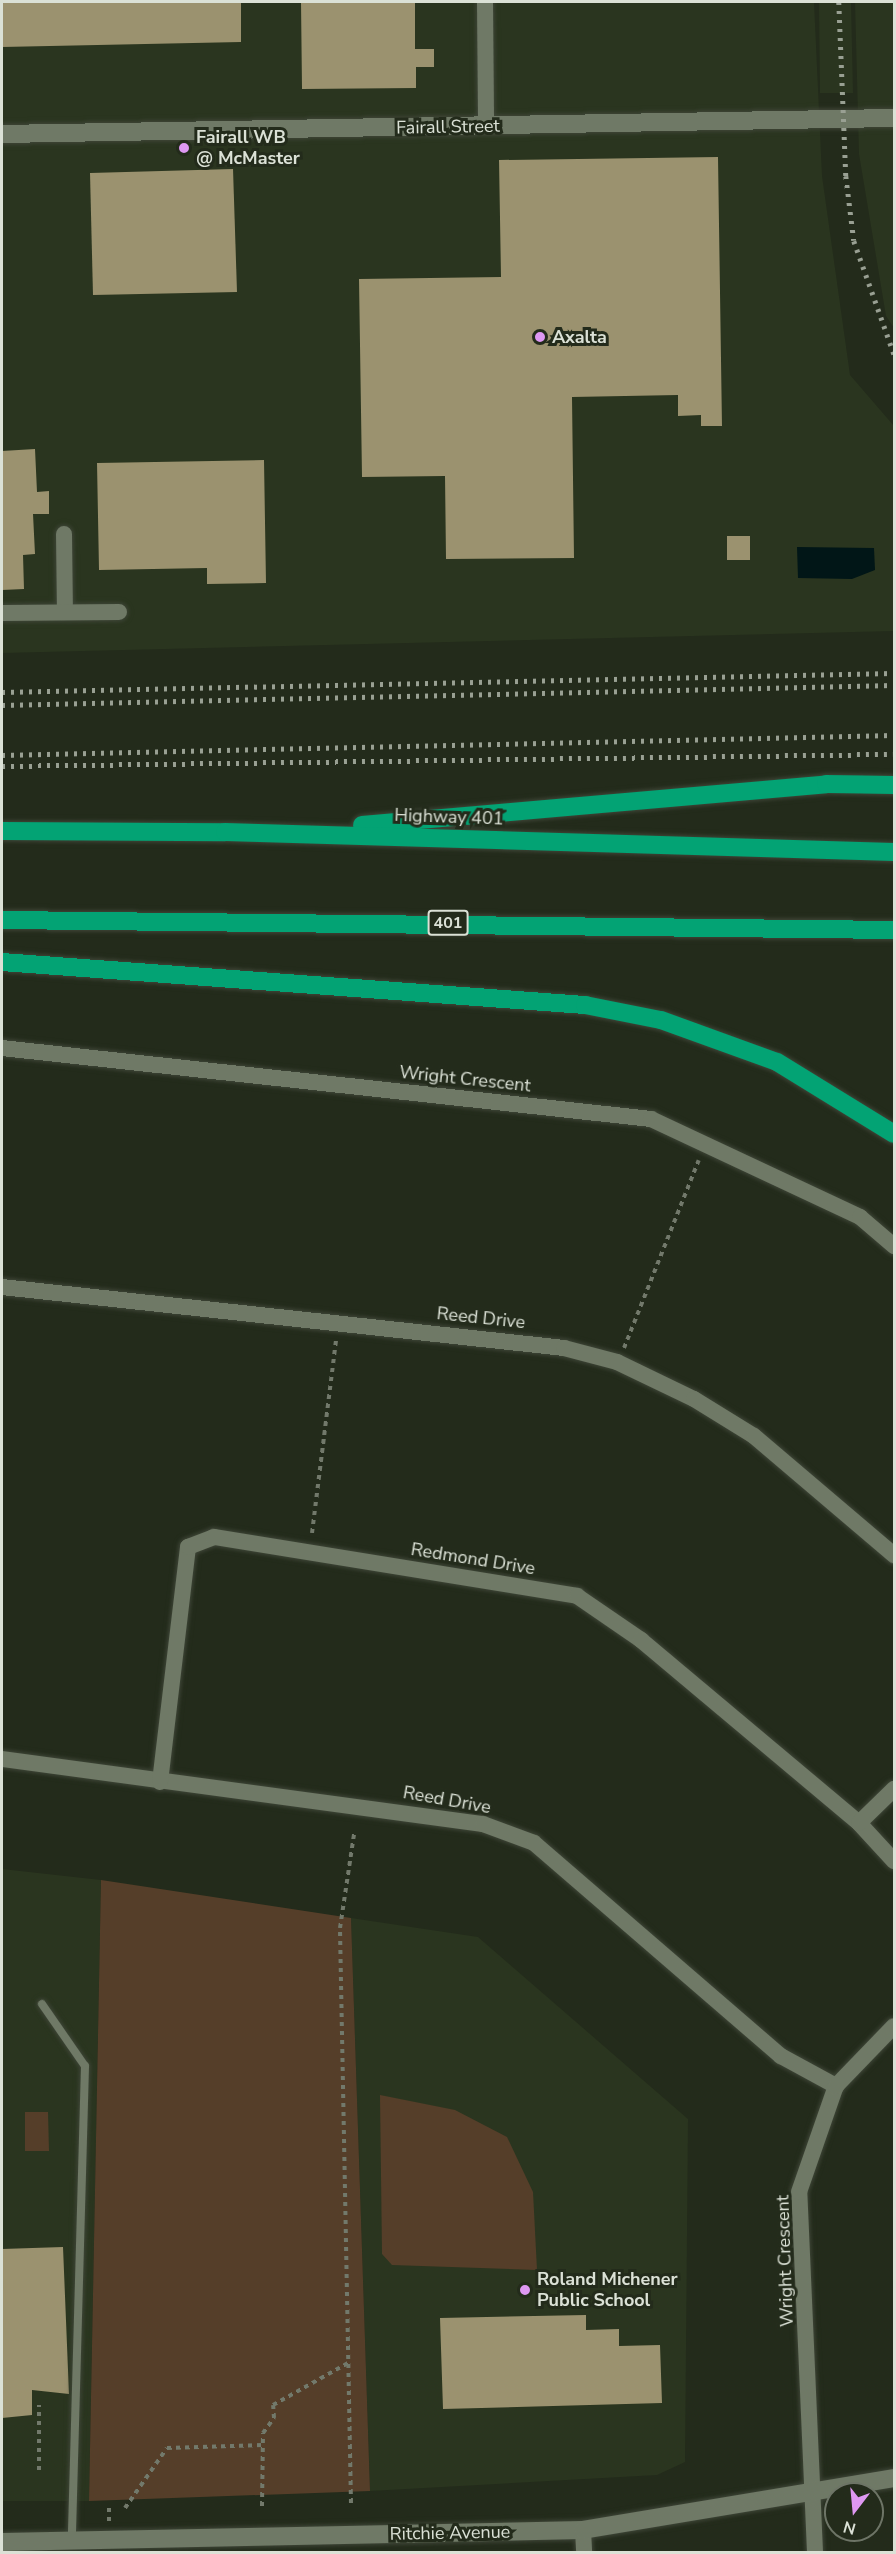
<!DOCTYPE html>
<style>
body{margin:0}
#map{position:relative;width:896px;height:2554px;overflow:hidden;background:#232b1b;font-family:"Nunito Sans",sans-serif}
div>[style]{position:absolute}
.built>*{inset:0;background:#2a351f}
.green>*{inset:0;background:#553e29}
.water>*{inset:0;background:#011617}
.building>*{inset:0;background:#9b926f}
.path>*{height:4px;margin-top:-2px;transform-origin:0;background:repeating-linear-gradient(90deg,#72796b 0 4.5px,transparent 0 9px)}
.roads{filter:drop-shadow(0 0 2px #3e4537) drop-shadow(0 0 2px #3e4537)}
.lane>*{height:8px;margin:-4px;padding:0 4px;transform-origin:4px;border-radius:4px;background:#6f7966}
.street>*{height:16px;margin:-8px;padding:0 8px;transform-origin:8px;border-radius:8px;background:#6f7966}
.secondary>*{height:18px;margin:-9px;padding:0 9px;transform-origin:9px;border-radius:9px;background:#6f7966}
.highway>*{height:18px;margin:-9px;padding:0 9px;transform-origin:9px;border-radius:9px;background:#03a374}
.rail>*{height:4.5px;margin-top:-2.25px;transform-origin:0;background:repeating-linear-gradient(90deg,#99a093 0 3px,transparent 0 9px)}
.dots>*{width:16px;height:16px;translate:-50% -50%;box-sizing:border-box;border:3px solid #232b1b;border-radius:50%}
span{translate:-50% -50%;white-space:nowrap;text-align:center;line-height:1.15;-webkit-text-stroke:6px #232b1b;paint-order:stroke}
.shield-label span{padding:2px 4px;background:#232b1b;border:2px solid;border-radius:4px;-webkit-text-stroke-width:0}
.shield-label{font-size:16px;color:#dbe1d6;font-weight:700}
.street-label{font-size:18px;color:#dbe1d6}
.poi-label{font-size:18px;color:#dbe1d6;font-weight:700}
.left{translate:0 -50%;text-align:left}
.frame{position:absolute;inset:0;border:3px solid #dbe1d6;pointer-events:none}
.north{position:absolute;left:824px;top:2482px;width:60px;height:60px;box-sizing:border-box;background:#232b1b;border:2px solid #6d7466;border-radius:50%;rotate:196deg;font-size:16px;font-weight:700;line-height:24px;text-align:center;color:#dbe1d6}
.north::after{content:'';display:block;margin:auto;width:21px;height:27px;background:#de98f2;clip-path:polygon(50% 0,100% 100%,50% 72%,0 100%)}
</style>
<div id="map">
<div class="built">
<div style="clip-path:polygon(2px 2px,814px 2px,822px 176px,850px 375px,894px 426px,894px 631px,2px 653px)"></div>
<div style="clip-path:polygon(819px 2px,851px 2px,853px 93px,820px 93px)"></div>
<div style="clip-path:polygon(855px 2px,894px 2px,894px 328px,886px 316px,859px 154px)"></div>
<div style="clip-path:polygon(2px 1869px,101px 1880px,89px 2501px,2px 2501px)"></div>
<div style="clip-path:polygon(351px 1918px,478px 1937px,688px 2119px,685px 2462px,657px 2475px,370px 2491px)"></div>
</div>
<div class="green">
<div style="clip-path:polygon(101px 1880px,351px 1918px,370px 2491px,89px 2501px)"></div>
<div style="clip-path:polygon(380px 2095px,455px 2110px,507px 2137px,533px 2192px,537px 2270px,392px 2265px,382px 2254px)"></div>
<div style="clip-path:polygon(25px 2112px,48px 2112px,49px 2151px,25px 2151px)"></div>
</div>
<div class="water">
<div style="clip-path:polygon(797px 547px,874px 548px,875px 570px,852px 579px,798px 578px)"></div>
</div>
<div class="building">
<div style="clip-path:polygon(2px 2px,241px 2px,241px 42px,2px 47px)"></div>
<div style="clip-path:polygon(301px 2px,415px 2px,415px 49px,434px 49px,434px 67px,416px 67px,416px 88px,302px 89px)"></div>
<div style="clip-path:polygon(718px 157px,722px 426px,701px 426px,701px 415px,678px 416px,678px 395px,572px 397px,574px 558px,446px 559px,445px 476px,362px 477px,359px 279px,501px 277px,499px 160px)"></div>
<div style="clip-path:polygon(233px 169px,237px 292px,93px 295px,90px 173px)"></div>
<div style="clip-path:polygon(35px 449px,37px 492px,49px 491px,49px 514px,33px 514px,35px 554px,23px 555px,24px 589px,2px 590px,2px 451px)"></div>
<div style="clip-path:polygon(264px 460px,266px 583px,207px 584px,207px 568px,99px 570px,97px 463px)"></div>
<div style="clip-path:polygon(727px 536px,750px 536px,750px 560px,727px 560px)"></div>
<div style="clip-path:polygon(63px 2247px,69px 2394px,32px 2390px,32px 2415px,2px 2418px,2px 2249px)"></div>
<div style="clip-path:polygon(586px 2315px,586px 2330px,619px 2329px,619px 2346px,660px 2345px,662px 2403px,443px 2409px,440px 2318px)"></div>
</div>
<div class="path">
<div style="left:624px;top:1348px;width:202px;rotate:-68.3deg"></div>
<div style="left:312px;top:1533px;width:194px;rotate:-82.9deg"></div>
<div style="left:39px;top:2470px;width:65px;rotate:-90deg"></div>
<div style="left:351px;top:2503px;width:575px;rotate:-91.1deg"></div>
<div style="left:340px;top:1928px;width:95px;rotate:-81.5deg"></div>
<div style="left:262px;top:2506px;width:73px;rotate:-89.2deg"></div>
<div style="left:263px;top:2433px;width:19px;rotate:-54deg"></div>
<div style="left:274px;top:2418px;width:13px;rotate:-94deg"></div>
<div style="left:273px;top:2405px;width:88px;rotate:-29.2deg"></div>
<div style="left:109px;top:2508px;width:15px;rotate:90deg"></div>
<div style="left:125px;top:2508px;width:73px;rotate:-55deg"></div>
<div style="left:167px;top:2448px;width:96px;rotate:-1.8deg"></div>
</div>
<div class="roads">
<div class="lane">
<div style="left:42px;top:2004px;width:75px;rotate:55.3deg"></div>
<div style="left:85px;top:2066px;width:473px;rotate:91.6deg"></div>
</div>
<div class="street">
<div style="left:485px;top:2px;width:124px;rotate:89.5deg"></div>
<div style="left:64px;top:534px;width:78px;rotate:89.3deg"></div>
<div style="left:2px;top:613px;width:117px;rotate:-0.5deg"></div>
<div style="left:2px;top:1048px;width:653px;rotate:6.24deg"></div>
<div style="left:651px;top:1119px;width:231px;rotate:25.1deg"></div>
<div style="left:860px;top:1217px;width:45px;rotate:40.5deg"></div>
<div style="left:2px;top:1287px;width:565px;rotate:6.19deg"></div>
<div style="left:564px;top:1348px;width:55px;rotate:14.8deg"></div>
<div style="left:617px;top:1362px;width:85px;rotate:25.7deg"></div>
<div style="left:694px;top:1399px;width:70px;rotate:31.7deg"></div>
<div style="left:754px;top:1436px;width:184px;rotate:40.4deg"></div>
<div style="left:2px;top:1759px;width:485px;rotate:7.7deg"></div>
<div style="left:483px;top:1824px;width:54px;rotate:20.4deg"></div>
<div style="left:534px;top:1843px;width:326px;rotate:40.8deg"></div>
<div style="left:781px;top:2056px;width:63px;rotate:28.6deg"></div>
<div style="left:160px;top:1782px;width:237px;rotate:-83.2deg"></div>
<div style="left:188px;top:1547px;width:28px;rotate:-21deg"></div>
<div style="left:214px;top:1537px;width:368px;rotate:9.2deg"></div>
<div style="left:577px;top:1596px;width:78px;rotate:34.5deg"></div>
<div style="left:641px;top:1640px;width:285px;rotate:40deg"></div>
<div style="left:859px;top:1823px;width:52px;rotate:47.4deg"></div>
<div style="left:859px;top:1823px;width:49px;rotate:-44.2deg"></div>
<div style="left:583px;top:2530px;width:22px;rotate:87deg"></div>
<div style="left:815px;top:2552px;width:360px;rotate:-92.5deg"></div>
<div style="left:799px;top:2192px;width:112px;rotate:-70.8deg"></div>
<div style="left:836px;top:2086px;width:83px;rotate:-46deg"></div>
</div>
<div class="secondary">
<div style="left:2px;top:134px;width:892px;rotate:-1.03deg"></div>
<div style="left:2px;top:2542px;width:581px;rotate:-1.18deg"></div>
<div style="left:583px;top:2530px;width:315px;rotate:-9.5deg"></div>
</div>
<div class="highway">
<div style="left:362px;top:825px;width:466px;rotate:-5deg"></div>
<div style="left:826px;top:784px;width:68px;rotate:0.8deg"></div>
<div style="left:2px;top:831px;width:223px;rotate:0.3deg"></div>
<div style="left:225px;top:832px;width:669px;rotate:1.71deg"></div>
<div style="left:2px;top:920px;width:892px;rotate:0.64deg"></div>
<div style="left:2px;top:962px;width:585px;rotate:4.22deg"></div>
<div style="left:585px;top:1005px;width:77px;rotate:11.2deg"></div>
<div style="left:661px;top:1020px;width:123px;rotate:19.9deg"></div>
<div style="left:777px;top:1062px;width:137px;rotate:31.6deg"></div>
</div>
</div>
<div class="rail">
<div style="left:839px;top:2px;width:174px;rotate:87.7deg"></div>
<div style="left:846px;top:176px;width:65px;rotate:83deg"></div>
<div style="left:854px;top:241px;width:120px;rotate:70.5deg"></div>
<div style="left:2px;top:692px;width:892px;rotate:-1.22deg"></div>
<div style="left:2px;top:705px;width:892px;rotate:-1.28deg"></div>
<div style="left:2px;top:755px;width:892px;rotate:-1.28deg"></div>
<div style="left:2px;top:766px;width:892px;rotate:-0.77deg"></div>
</div>
<div class="dots">
<div style="left:184px;top:148px;background:#de98f2"></div>
<div style="left:540px;top:337px;background:#de98f2"></div>
<div style="left:525px;top:2290px;background:#de98f2"></div>
</div>
<div class="shield-label">
<span style="left:448px;top:923px">401</span>
</div>
<div class="street-label">
<span style="left:448px;top:127px;rotate:-1deg">Fairall Street</span>
<span style="left:449px;top:817px;rotate:2deg">Highway 401</span>
<span style="left:465px;top:1079px;rotate:6deg">Wright Crescent</span>
<span style="left:481px;top:1318px;rotate:6deg">Reed Drive</span>
<span style="left:473px;top:1559px;rotate:9deg">Redmond Drive</span>
<span style="left:447px;top:1800px;rotate:10deg">Reed Drive</span>
<span style="left:785px;top:2261px;rotate:-92deg">Wright Crescent</span>
<span style="left:450px;top:2533px;rotate:-1deg">Ritchie Avenue</span>
</div>
<div class="poi-label">
<span class="left" style="left:196px;top:148px">Fairall WB<br>@ McMaster</span>
<span class="left" style="left:552px;top:337px">Axalta</span>
<span class="left" style="left:537px;top:2290px">Roland Michener<br>Public School</span>
</div>
<div class="frame"></div>
<div class="north">N</div>
</div>
